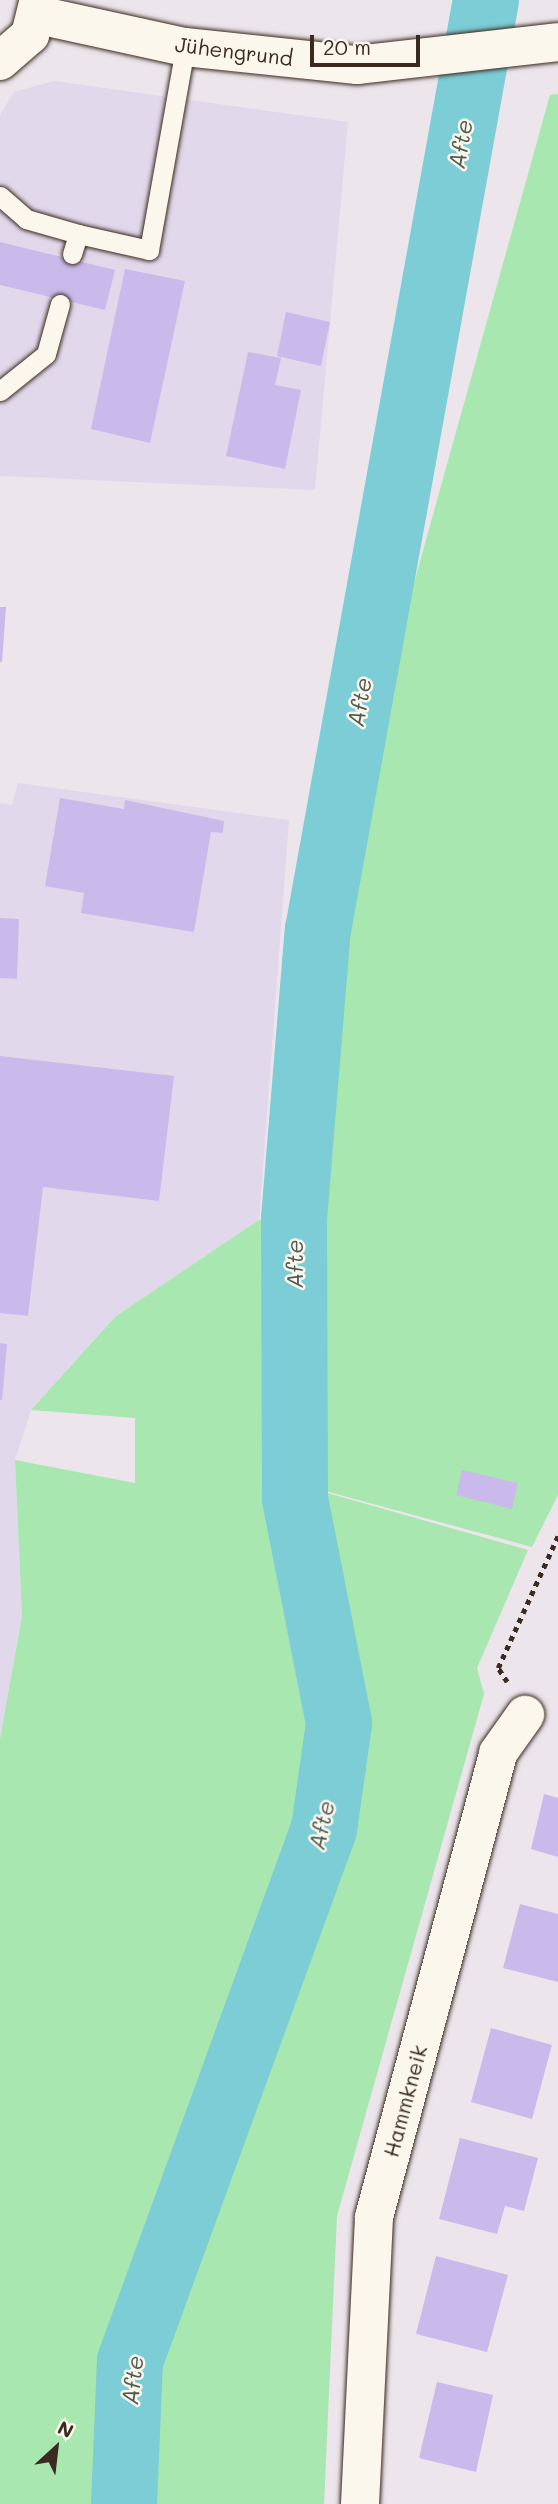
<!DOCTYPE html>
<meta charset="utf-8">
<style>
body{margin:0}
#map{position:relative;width:558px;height:2504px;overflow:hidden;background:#ece5ec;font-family:Mali,sans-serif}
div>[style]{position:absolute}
.built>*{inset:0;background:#e2d8ec}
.green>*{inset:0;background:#a8e7af}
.river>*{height:66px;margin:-33px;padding:0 33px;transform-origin:33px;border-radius:33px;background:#7ccdd5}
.building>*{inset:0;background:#cabaeb}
.path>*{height:4.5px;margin-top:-2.25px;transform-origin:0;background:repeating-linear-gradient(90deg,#3b2a1e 0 5px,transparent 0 10px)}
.roads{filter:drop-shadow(0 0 2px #3b2a1e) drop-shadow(0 0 2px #3b2a1e)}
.service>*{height:19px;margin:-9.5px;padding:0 9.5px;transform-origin:9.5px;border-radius:9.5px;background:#fbf7ec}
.minor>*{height:38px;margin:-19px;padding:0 19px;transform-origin:19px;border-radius:19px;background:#fbf7ec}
.secondary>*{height:38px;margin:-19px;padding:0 19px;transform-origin:19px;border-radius:19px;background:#fbf7ec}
span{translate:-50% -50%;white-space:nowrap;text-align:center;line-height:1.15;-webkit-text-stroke:5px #fbf7ec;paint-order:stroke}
.street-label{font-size:21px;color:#3b2a1e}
.water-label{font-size:23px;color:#4e5b55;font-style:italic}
.north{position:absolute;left:21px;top:2413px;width:70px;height:70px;-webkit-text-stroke:5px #fbf7ec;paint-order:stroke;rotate:27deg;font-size:19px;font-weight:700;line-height:28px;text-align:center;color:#3b2a1e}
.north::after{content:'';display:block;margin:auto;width:24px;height:32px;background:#3b2a1e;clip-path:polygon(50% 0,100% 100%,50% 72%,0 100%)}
.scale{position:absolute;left:310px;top:35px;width:110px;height:32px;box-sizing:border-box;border:4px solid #3b2a1e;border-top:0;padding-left:9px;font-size:21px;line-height:24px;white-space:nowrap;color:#3b2a1e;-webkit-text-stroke:5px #fbf7ec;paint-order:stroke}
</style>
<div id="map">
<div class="built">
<div style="clip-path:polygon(54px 81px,348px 122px,315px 490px,0 476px,0 115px,14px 92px)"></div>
<div style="clip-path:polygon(18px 783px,289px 820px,259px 1220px,116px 1316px,31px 1410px,15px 1460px,22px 1616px,0 1739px,0 803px,12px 805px)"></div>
</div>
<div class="green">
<div style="clip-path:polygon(558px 94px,558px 1495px,532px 1547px,314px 1488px,319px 1224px,341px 949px,378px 712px,550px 95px)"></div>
<div style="clip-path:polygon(259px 1220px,284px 1222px,281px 1498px,327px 1726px,309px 1849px,108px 2352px,98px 2504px,0 2504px,0 1739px,22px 1616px,15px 1460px,135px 1483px,135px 1418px,31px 1410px,116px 1316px)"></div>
<div style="clip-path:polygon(317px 1490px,528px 1550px,477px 1668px,484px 1694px,337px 2216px,324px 2504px,140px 2504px,145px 2362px,343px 1836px,362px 1717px)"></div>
</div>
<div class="river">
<div style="left:124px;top:2504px;width:143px;rotate:-87.6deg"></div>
<div style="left:130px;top:2361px;width:566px;rotate:-69.97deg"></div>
<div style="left:324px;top:1829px;width:107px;rotate:-81.9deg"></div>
<div style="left:339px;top:1723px;width:229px;rotate:-101.1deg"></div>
<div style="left:295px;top:1498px;width:279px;rotate:-90.2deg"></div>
<div style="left:294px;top:1219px;width:290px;rotate:-85.3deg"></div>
<div style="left:318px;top:930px;width:945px;rotate:-79.76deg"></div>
</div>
<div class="building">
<div style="clip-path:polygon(0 242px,115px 270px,105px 310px,0 285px)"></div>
<div style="clip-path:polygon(125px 269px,185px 281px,150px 443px,91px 429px)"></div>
<div style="clip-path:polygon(286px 312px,330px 322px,321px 366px,277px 356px)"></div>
<div style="clip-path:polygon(248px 352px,281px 358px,275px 385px,301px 390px,285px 469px,226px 456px)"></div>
<div style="clip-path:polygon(0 607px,6px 607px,2px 662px,0 662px)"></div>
<div style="clip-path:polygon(60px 798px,124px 809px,125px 800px,224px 821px,223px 833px,211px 832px,194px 932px,81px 913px,84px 893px,45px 886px)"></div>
<div style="clip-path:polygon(0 918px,19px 919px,17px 979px,0 978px)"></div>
<div style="clip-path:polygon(0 1056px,174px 1076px,159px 1201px,43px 1187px,28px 1316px,0 1313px)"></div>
<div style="clip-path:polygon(0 1343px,7px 1344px,2px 1400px,0 1400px)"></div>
<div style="clip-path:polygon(462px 1470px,518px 1483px,512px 1509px,456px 1495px)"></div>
<div style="clip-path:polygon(544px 1794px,558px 1798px,558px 1857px,531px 1849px)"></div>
<div style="clip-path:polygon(520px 1904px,558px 1914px,558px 1982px,503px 1968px)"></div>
<div style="clip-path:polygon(491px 2028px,552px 2045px,532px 2119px,471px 2102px)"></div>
<div style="clip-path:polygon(460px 2138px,538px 2158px,524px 2211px,505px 2206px,497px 2234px,439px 2219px)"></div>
<div style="clip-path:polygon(436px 2256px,508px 2275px,487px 2352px,416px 2334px)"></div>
<div style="clip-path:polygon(437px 2382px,493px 2395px,476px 2472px,419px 2458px)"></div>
</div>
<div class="path">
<div style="left:507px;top:1682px;width:17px;rotate:-123deg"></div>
<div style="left:498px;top:1668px;width:145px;rotate:-65.6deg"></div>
</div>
<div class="roads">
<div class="service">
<div style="left:0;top:196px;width:35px;rotate:41deg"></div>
<div style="left:26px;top:219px;width:54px;rotate:16.1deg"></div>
<div style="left:72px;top:254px;width:21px;rotate:-73deg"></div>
<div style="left:78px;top:234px;width:73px;rotate:12.7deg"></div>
<div style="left:149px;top:250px;width:206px;rotate:-79.9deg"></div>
<div style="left:0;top:391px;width:59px;rotate:-38.8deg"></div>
<div style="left:46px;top:354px;width:52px;rotate:-74.4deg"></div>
</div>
<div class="minor">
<div style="left:38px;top:15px;width:150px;rotate:12.3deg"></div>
<div style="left:185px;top:47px;width:173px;rotate:6deg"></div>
<div style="left:357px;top:65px;width:202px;rotate:-6.5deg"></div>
<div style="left:360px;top:2504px;width:287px;rotate:-87.2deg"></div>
<div style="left:374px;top:2217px;width:480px;rotate:-75deg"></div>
<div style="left:498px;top:1753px;width:47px;rotate:-54.6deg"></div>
</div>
<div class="secondary">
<div style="left:0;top:61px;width:40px;rotate:-41deg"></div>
<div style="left:30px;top:35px;width:36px;rotate:-76deg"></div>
</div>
</div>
<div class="street-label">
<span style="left:234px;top:51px;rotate:7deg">Jühengrund</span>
<span style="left:405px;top:2101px;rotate:-75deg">Hammkneik</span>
</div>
<div class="water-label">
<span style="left:460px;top:144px;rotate:-80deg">Afte</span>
<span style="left:359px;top:702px;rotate:-80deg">Afte</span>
<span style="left:294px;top:1264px;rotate:-90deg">Afte</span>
<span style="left:321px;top:1825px;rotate:-77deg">Afte</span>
<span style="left:132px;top:2380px;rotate:-83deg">Afte</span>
</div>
<div class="north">N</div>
<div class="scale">20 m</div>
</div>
